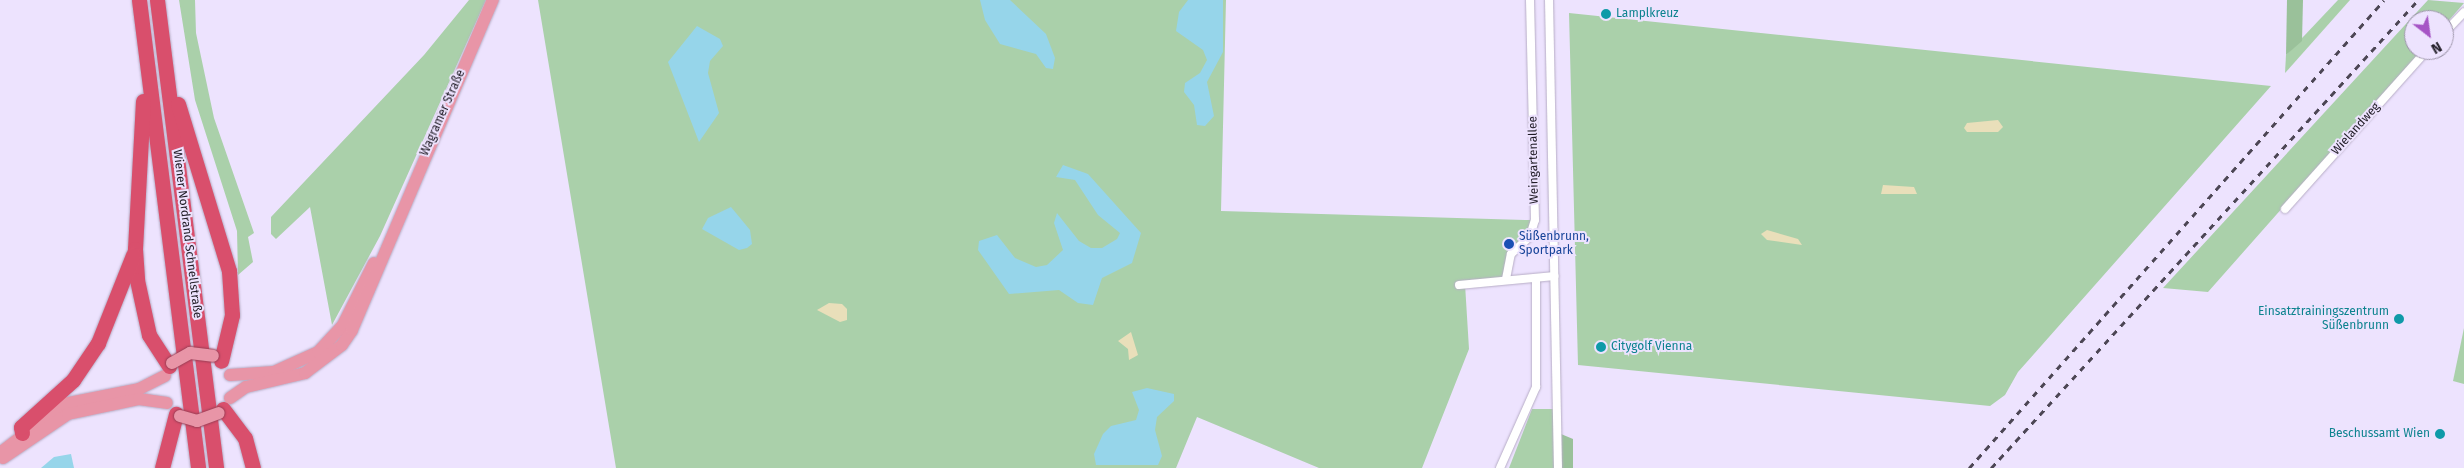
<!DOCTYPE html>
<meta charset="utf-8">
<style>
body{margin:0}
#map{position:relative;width:2464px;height:468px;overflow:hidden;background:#ede3fe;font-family:"Fira Sans",sans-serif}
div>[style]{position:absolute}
.green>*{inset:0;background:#aad0aa}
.forest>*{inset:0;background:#9ac19a}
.sand>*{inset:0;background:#e9dfba}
.water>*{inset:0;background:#96d5ea}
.roads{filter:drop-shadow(0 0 1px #b7adc6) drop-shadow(0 0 1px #b7adc6)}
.street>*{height:8px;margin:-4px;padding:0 4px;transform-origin:4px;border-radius:4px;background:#fff}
.primary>*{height:12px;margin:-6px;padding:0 6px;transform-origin:6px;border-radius:6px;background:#e895a7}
.highway>*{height:15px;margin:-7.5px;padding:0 7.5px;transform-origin:7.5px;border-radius:7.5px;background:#d94f6c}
.rail>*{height:2.5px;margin-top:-1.25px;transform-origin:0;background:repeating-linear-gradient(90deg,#4c4654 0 6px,transparent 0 12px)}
.bridges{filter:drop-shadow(0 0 1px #983d54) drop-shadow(0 0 1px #983d54)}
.primary-bridge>*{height:12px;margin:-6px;padding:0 6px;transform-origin:6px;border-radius:6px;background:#e895a7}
.dots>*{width:14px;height:14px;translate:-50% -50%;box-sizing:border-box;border:2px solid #ede3fe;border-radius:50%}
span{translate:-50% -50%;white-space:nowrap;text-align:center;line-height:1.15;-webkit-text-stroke:4px #ede3fe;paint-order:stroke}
.culture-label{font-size:12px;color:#0d838f}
.left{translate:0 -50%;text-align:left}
.right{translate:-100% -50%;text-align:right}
.street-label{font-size:12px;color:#201c26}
.transit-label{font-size:12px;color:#164399}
.north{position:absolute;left:2404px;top:10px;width:50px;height:50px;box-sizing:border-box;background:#ede3fe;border:1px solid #9b93a8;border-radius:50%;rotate:150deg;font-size:14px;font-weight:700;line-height:20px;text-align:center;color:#201c26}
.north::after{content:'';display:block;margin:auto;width:18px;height:22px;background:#a655c5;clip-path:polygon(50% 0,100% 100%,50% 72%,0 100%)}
</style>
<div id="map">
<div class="green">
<div style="clip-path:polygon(179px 0,195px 0,196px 33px,214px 118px,254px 233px,248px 237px,253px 262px,238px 275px,237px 231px,195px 100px)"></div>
<div style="clip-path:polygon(469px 0,486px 0,380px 236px,332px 325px,310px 207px,276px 239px,271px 234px,271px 217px,424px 55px)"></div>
<div style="clip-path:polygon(538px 0,1226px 0,1221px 211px,1525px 220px,1535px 220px,1534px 230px,1514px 250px,1506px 279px,1465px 284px,1469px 349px,1422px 468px,1319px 468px,1197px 417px,1176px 468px,616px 468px)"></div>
<div style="clip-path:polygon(2338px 0,2350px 0,2285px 73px,2286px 55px)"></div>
<div style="clip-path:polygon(2428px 0,2464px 3px,2444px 26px,2444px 20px,2414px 20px,2414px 50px,2422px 50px,2208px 292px,2163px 288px)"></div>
<div style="clip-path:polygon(1569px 13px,2271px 86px,2018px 372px,2005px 395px,1990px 406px,1578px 365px)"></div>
<div style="clip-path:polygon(2464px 328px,2464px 384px,2453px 381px)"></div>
<div style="clip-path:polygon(1532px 409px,1557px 409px,1558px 468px,1509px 468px)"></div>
</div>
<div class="forest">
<div style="clip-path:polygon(2287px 0,2303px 0,2302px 41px,2286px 55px)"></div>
<div style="clip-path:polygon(1561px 434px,1573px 439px,1573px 468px,1561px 468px)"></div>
</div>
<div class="sand">
<div style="clip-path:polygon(1998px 120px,2003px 127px,1998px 132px,1967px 132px,1964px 128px,1967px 123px)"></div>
<div style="clip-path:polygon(1883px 185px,1914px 187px,1917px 194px,1881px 194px)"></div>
<div style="clip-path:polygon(1767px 230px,1798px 239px,1802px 245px,1767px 240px,1761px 234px)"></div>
<div style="clip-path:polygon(829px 303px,842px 304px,847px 309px,847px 320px,840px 322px,817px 310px)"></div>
<div style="clip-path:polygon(1131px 332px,1138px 355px,1129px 360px,1128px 349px,1118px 341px)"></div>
</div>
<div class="water">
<div style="clip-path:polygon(980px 0,1010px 0,1046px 34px,1055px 58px,1053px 69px,1046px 68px,1036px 54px,1000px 44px,985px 20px)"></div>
<div style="clip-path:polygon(1188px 0,1223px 0,1223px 52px,1207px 82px,1214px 116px,1205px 126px,1197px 125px,1194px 105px,1184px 92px,1185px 83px,1200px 73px,1207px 60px,1203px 50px,1176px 31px,1179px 12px)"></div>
<div style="clip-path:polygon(697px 26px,720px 39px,723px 46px,710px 61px,708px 73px,719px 113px,699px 142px,668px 62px)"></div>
<div style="clip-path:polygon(1063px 165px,1088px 174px,1141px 233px,1132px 263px,1102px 278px,1093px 305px,1078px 303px,1059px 290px,1009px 294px,978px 250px,979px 241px,997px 235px,1015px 258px,1036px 267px,1047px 265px,1063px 250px,1054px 223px,1057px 213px,1079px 241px,1091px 248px,1102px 248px,1117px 239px,1120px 233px,1098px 215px,1075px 180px,1056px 177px)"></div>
<div style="clip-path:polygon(731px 207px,750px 230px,752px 244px,747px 248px,739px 250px,702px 229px,708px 218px)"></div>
<div style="clip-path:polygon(1147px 388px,1174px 394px,1174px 401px,1157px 417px,1155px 430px,1162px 456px,1158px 465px,1096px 465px,1094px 454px,1103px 434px,1111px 426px,1136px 420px,1139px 410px,1132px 392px)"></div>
<div style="clip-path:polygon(71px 454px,74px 468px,41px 468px,54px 457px)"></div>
</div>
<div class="roads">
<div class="street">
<div style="left:1549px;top:0;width:468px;rotate:88.9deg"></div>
<div style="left:2444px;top:33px;width:29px;rotate:-46deg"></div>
<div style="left:2285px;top:209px;width:213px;rotate:-48.2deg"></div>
<div style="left:1506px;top:279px;width:25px;rotate:-79deg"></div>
<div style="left:1511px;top:254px;width:26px;rotate:-43deg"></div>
<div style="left:1530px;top:236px;width:17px;rotate:-73deg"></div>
<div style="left:1535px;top:220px;width:220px;rotate:-91.3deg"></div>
<div style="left:1459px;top:285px;width:96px;rotate:-5.4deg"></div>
<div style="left:1500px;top:468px;width:89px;rotate:-66deg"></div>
<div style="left:1536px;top:387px;width:109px;rotate:-90deg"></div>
</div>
<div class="primary">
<div style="left:230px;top:375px;width:44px;rotate:-3.9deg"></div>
<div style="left:274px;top:372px;width:48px;rotate:-24.4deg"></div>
<div style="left:318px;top:352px;width:37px;rotate:-47deg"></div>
<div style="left:343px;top:325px;width:69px;rotate:-63.4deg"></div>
<div style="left:230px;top:398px;width:19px;rotate:-35deg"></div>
<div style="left:246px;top:387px;width:61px;rotate:-13.3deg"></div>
<div style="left:305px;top:373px;width:46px;rotate:-37.1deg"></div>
<div style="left:342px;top:345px;width:18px;rotate:-56deg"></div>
<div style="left:352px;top:330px;width:359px;rotate:-66.9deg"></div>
<div style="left:0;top:453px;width:81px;rotate:-37.4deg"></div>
<div style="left:64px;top:404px;width:76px;rotate:-11.3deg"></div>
<div style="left:139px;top:389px;width:29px;rotate:-27deg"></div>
<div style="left:3px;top:458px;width:78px;rotate:-34.1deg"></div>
<div style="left:68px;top:414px;width:73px;rotate:-11.9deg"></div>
<div style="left:139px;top:399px;width:28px;rotate:8deg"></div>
</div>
<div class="highway">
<div style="left:139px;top:0;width:472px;rotate:82.8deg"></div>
<div style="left:157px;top:0;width:472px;rotate:82.8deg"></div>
<div style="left:143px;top:101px;width:148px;rotate:93.1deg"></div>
<div style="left:135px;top:249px;width:31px;rotate:86deg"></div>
<div style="left:137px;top:280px;width:56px;rotate:77.7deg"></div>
<div style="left:149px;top:335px;width:37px;rotate:57deg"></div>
<div style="left:178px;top:104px;width:175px;rotate:73deg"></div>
<div style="left:229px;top:271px;width:44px;rotate:86.1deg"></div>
<div style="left:232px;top:315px;width:47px;rotate:103.4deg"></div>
<div style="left:223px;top:409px;width:36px;rotate:53deg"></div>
<div style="left:245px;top:438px;width:31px;rotate:75deg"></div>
<div style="left:22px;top:433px;width:6px;rotate:-99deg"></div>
<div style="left:21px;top:427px;width:70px;rotate:-42.1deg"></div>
<div style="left:73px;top:380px;width:45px;rotate:-56deg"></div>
<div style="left:98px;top:343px;width:95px;rotate:-68.3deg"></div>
<div style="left:162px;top:468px;width:56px;rotate:-75.5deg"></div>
</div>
</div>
<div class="rail">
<div style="left:1969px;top:468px;width:625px;rotate:-48.43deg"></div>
<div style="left:1991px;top:468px;width:634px;rotate:-47.62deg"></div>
</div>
<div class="bridges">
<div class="primary-bridge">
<div style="left:172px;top:363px;width:21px;rotate:-29deg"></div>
<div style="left:190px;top:353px;width:23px;rotate:7deg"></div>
<div style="left:180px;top:416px;width:18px;rotate:16deg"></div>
<div style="left:197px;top:421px;width:23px;rotate:-20deg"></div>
</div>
</div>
<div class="dots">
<div style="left:1606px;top:14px;background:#0f9aa8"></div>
<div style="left:1509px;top:244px;background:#1a4fb4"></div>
<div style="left:2399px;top:319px;background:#0f9aa8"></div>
<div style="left:1601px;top:347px;background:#0f9aa8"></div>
<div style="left:2440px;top:434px;background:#0f9aa8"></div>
</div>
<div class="culture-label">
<span class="left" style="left:1616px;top:14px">Lamplkreuz</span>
<span class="right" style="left:2389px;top:319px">Einsatztrainingszentrum<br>Süßenbrunn</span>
<span class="left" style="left:1611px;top:347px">Citygolf Vienna</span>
<span class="right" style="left:2430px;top:434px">Beschussamt Wien</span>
</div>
<div class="street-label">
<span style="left:443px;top:113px;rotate:-66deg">Wagramer Straße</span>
<span style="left:2356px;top:129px;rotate:-48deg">Wielandweg</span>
<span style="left:1534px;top:160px;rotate:-91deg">Weingartenallee</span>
<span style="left:187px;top:234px;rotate:83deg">Wiener Nordrand Schnellstraße</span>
</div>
<div class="transit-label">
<span class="left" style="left:1519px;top:244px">Süßenbrunn,<br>Sportpark</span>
</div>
<div class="north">N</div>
</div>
